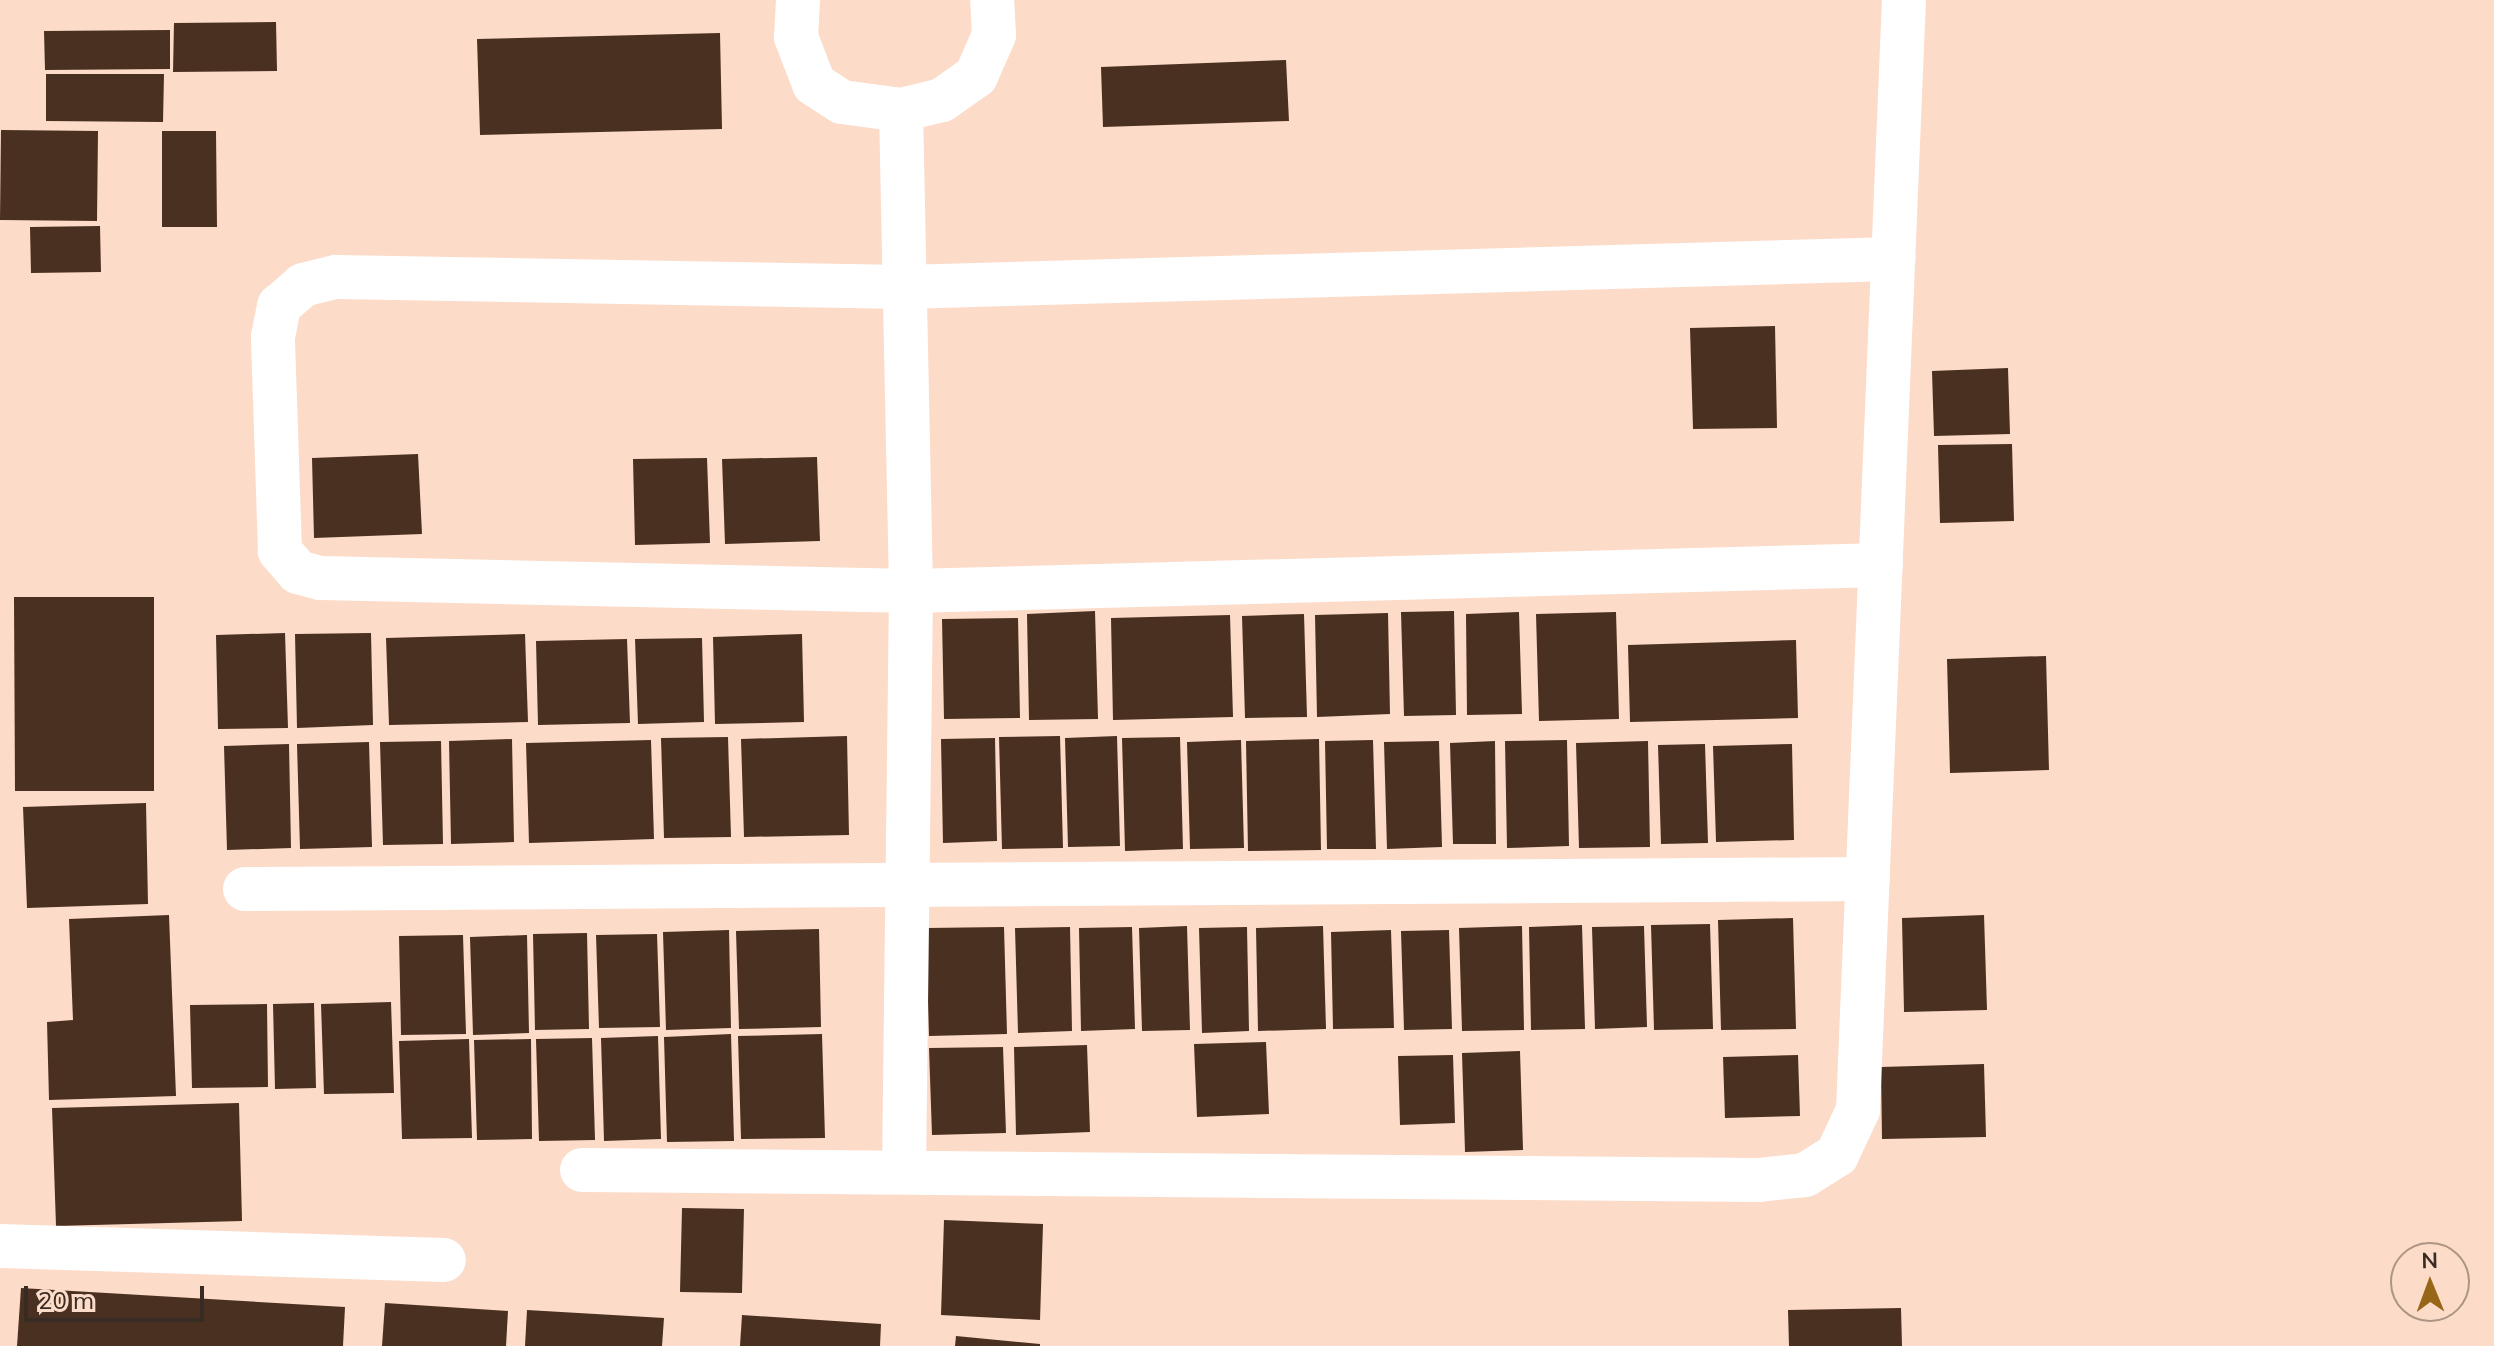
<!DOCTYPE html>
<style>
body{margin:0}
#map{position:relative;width:2494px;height:1346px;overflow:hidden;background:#fcdbc8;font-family:Mulish,sans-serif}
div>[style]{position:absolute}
.building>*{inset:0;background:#4a3021}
.minor>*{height:44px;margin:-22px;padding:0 22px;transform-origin:22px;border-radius:22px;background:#fff}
span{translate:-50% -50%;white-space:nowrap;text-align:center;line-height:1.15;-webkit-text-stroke:8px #fcdbc8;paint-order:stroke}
.north{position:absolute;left:2390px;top:1242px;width:80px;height:80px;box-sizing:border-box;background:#fcdbc8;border:2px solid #ad9586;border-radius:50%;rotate:359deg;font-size:22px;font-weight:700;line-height:32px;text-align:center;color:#372b24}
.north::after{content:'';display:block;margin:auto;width:28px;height:36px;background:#976619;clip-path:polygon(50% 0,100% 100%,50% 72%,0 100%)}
.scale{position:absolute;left:24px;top:1286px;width:180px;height:36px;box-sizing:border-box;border:4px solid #372b24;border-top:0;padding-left:10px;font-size:24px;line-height:28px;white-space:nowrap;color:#372b24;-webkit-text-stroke:6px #fcdbc8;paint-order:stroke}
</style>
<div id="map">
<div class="building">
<div style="clip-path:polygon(276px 22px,277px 71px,173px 72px,174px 23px)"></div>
<div style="clip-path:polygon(170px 30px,170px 69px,45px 70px,44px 31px)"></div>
<div style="clip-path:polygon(720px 33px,722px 129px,480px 135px,477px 39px)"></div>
<div style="clip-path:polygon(1286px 60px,1289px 121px,1103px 127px,1101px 67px)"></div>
<div style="clip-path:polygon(46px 74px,164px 74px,163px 122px,46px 121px)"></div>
<div style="clip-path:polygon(1px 130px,98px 131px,97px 221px,0 220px)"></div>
<div style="clip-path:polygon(162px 131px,216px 131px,217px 227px,162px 227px)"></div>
<div style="clip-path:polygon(100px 226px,101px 272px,31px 273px,30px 227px)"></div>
<div style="clip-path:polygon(1775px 326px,1777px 428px,1693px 429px,1690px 328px)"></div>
<div style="clip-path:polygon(2008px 368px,2010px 434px,1934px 436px,1932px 371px)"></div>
<div style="clip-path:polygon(2012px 444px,2014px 521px,1940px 523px,1938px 445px)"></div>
<div style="clip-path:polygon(418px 454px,422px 534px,314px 538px,312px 458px)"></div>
<div style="clip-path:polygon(817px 457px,820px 541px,725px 544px,722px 459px)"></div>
<div style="clip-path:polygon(707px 458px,710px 543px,635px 545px,633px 459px)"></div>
<div style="clip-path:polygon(14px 597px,154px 597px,154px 791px,15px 791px)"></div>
<div style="clip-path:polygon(1095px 611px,1098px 719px,1029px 720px,1027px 614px)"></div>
<div style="clip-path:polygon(1454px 611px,1456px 715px,1404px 716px,1401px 612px)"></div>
<div style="clip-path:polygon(1519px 612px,1522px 714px,1467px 715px,1466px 614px)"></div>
<div style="clip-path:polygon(1616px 612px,1619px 719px,1539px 721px,1536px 614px)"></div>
<div style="clip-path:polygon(1388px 613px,1390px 714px,1317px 717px,1315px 615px)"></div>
<div style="clip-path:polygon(1304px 614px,1307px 717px,1245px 718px,1242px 616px)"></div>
<div style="clip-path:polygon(1230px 615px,1233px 717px,1113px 720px,1111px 618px)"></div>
<div style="clip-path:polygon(1018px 618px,1020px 718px,944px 719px,942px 619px)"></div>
<div style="clip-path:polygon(285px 633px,288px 728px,218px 729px,216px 635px)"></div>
<div style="clip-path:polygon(371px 633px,373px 725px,297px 728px,295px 634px)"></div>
<div style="clip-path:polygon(525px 634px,528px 722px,389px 725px,386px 638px)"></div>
<div style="clip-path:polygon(802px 634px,804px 722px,715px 724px,713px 637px)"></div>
<div style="clip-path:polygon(702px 638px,704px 722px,638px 724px,635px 639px)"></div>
<div style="clip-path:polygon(627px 639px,630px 723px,538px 725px,536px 641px)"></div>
<div style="clip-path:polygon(1796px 640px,1798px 718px,1630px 722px,1628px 645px)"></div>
<div style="clip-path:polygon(2046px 656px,2049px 770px,1950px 773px,1947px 659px)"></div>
<div style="clip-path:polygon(847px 736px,849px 835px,744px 837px,741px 739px)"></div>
<div style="clip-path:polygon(1060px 736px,1063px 848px,1002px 849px,999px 737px)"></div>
<div style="clip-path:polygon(1117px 736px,1120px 846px,1068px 847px,1065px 738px)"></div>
<div style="clip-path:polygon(728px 737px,731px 837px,664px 838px,661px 738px)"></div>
<div style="clip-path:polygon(1180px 737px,1183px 849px,1125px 851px,1122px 738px)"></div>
<div style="clip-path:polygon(995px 738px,997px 841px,943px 843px,941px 739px)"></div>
<div style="clip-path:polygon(512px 739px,514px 842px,451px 844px,449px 741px)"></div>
<div style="clip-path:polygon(1319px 739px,1321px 850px,1248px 851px,1246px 741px)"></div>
<div style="clip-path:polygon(651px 740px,654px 839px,529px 843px,526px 743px)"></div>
<div style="clip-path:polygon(1241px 740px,1244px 848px,1190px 849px,1187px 742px)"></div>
<div style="clip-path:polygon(1373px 740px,1376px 849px,1327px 849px,1325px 741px)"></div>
<div style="clip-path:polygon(1567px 740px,1569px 846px,1507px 848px,1505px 741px)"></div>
<div style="clip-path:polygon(441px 741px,443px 844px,383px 845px,380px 742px)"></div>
<div style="clip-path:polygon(1439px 741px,1442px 847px,1387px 849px,1384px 742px)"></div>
<div style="clip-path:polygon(1495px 741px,1496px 844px,1453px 844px,1450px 743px)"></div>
<div style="clip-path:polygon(1648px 741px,1650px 847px,1579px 848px,1576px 743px)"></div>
<div style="clip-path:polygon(369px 742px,372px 847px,300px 849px,297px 744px)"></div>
<div style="clip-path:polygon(289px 744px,291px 848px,227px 850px,224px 746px)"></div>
<div style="clip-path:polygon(1705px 744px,1708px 843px,1661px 844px,1658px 745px)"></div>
<div style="clip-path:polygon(1792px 744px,1794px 840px,1716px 842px,1713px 746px)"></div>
<div style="clip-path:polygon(146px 803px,148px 904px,27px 908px,23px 807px)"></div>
<div style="clip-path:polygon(169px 915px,176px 1096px,49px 1100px,47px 1022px,73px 1020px,69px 919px)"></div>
<div style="clip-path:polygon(1984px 915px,1987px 1010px,1904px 1012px,1902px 918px)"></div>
<div style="clip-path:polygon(1793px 918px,1796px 1029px,1721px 1030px,1718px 920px)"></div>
<div style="clip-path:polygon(1710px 924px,1713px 1029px,1654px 1030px,1651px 925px)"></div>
<div style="clip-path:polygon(1582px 925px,1585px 1029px,1531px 1030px,1529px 927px)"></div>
<div style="clip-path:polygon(1187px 926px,1190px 1030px,1142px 1031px,1139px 928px)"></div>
<div style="clip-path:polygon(1323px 926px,1326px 1029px,1258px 1031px,1256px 928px)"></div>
<div style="clip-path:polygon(1522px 926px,1524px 1030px,1462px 1031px,1459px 928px)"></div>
<div style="clip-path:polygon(1644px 926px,1647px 1027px,1595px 1029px,1592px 927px)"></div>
<div style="clip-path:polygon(1004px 927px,1007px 1034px,929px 1036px,926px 928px)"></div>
<div style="clip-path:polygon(1070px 927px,1072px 1031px,1018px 1033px,1015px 928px)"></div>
<div style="clip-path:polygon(1132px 927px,1135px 1029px,1081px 1031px,1079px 928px)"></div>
<div style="clip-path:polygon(1247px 927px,1249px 1031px,1202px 1033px,1199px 928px)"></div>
<div style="clip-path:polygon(819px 929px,821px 1027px,739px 1029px,736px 931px)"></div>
<div style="clip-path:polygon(729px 930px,731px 1028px,666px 1030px,663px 932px)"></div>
<div style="clip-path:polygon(1391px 930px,1394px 1028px,1333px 1029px,1331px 932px)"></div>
<div style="clip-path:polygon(1449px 930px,1452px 1029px,1404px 1030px,1401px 931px)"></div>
<div style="clip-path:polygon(587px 933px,589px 1029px,535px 1030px,533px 934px)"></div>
<div style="clip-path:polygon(657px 934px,660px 1027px,599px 1028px,596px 935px)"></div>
<div style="clip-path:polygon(463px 935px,466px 1034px,401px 1035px,399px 936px)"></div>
<div style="clip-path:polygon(527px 935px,529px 1033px,473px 1035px,470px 937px)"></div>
<div style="clip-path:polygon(391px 1002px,394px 1093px,324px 1094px,321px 1004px)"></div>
<div style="clip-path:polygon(314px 1003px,316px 1088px,275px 1089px,273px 1004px)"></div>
<div style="clip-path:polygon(267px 1004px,268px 1087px,192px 1088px,190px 1005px)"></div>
<div style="clip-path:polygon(731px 1034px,734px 1141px,667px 1142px,664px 1037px)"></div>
<div style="clip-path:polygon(822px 1034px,825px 1138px,741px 1139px,738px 1036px)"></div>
<div style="clip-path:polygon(658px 1036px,661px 1139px,604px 1141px,601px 1038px)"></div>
<div style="clip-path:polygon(592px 1038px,595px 1140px,539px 1141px,536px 1039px)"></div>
<div style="clip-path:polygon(469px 1039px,472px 1138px,402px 1139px,399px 1041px)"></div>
<div style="clip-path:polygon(531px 1039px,532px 1139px,477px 1140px,474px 1040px)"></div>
<div style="clip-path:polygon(1266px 1042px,1269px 1114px,1197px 1117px,1194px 1044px)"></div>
<div style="clip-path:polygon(1087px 1045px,1090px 1132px,1016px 1135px,1014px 1047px)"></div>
<div style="clip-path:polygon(1003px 1047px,1006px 1133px,932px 1135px,929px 1048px)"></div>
<div style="clip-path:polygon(1520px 1051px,1523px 1150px,1465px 1152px,1462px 1053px)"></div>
<div style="clip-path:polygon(1453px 1055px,1455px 1123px,1400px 1125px,1398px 1056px)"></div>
<div style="clip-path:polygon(1798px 1055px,1800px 1116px,1725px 1118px,1723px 1057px)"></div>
<div style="clip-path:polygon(1984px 1064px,1986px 1137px,1882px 1139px,1881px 1067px)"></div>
<div style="clip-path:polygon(239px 1103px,242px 1221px,56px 1226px,52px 1108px)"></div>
<div style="clip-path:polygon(682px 1208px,744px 1209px,742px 1293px,680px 1292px)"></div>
<div style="clip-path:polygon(944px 1220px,1043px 1224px,1040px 1320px,941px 1315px)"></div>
<div style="clip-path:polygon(21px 1288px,345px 1307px,343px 1346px,17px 1346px)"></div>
<div style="clip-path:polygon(385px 1303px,508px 1311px,506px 1346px,382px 1346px)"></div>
<div style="clip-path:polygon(1901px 1308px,1902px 1346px,1789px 1346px,1788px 1310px)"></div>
<div style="clip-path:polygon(527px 1310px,664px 1318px,662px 1346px,525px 1346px)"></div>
<div style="clip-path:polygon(742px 1315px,881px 1324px,880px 1346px,740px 1346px)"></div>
<div style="clip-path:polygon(956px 1336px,1040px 1344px,1040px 1346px,955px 1346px)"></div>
</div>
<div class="minor">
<div style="left:798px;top:0;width:37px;rotate:93deg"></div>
<div style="left:796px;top:37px;width:50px;rotate:69deg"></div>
<div style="left:814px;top:84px;width:33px;rotate:33deg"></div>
<div style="left:842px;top:102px;width:60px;rotate:7.7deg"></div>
<div style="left:901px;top:110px;width:42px;rotate:-13.7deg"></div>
<div style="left:942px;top:100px;width:42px;rotate:-35.2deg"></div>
<div style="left:976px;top:76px;width:45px;rotate:-66.3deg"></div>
<div style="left:994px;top:35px;width:35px;rotate:-93deg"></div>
<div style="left:901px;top:110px;width:481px;rotate:88.8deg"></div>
<div style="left:911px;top:591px;width:578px;rotate:90.69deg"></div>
<div style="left:1881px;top:565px;width:970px;rotate:178.46deg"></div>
<div style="left:911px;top:591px;width:591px;rotate:-178.74deg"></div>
<div style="left:320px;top:578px;width:23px;rotate:-165deg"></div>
<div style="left:298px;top:572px;width:28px;rotate:-131deg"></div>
<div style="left:280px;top:551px;width:214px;rotate:-91.9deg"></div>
<div style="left:273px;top:337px;width:32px;rotate:-79deg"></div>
<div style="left:279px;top:306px;width:32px;rotate:-41deg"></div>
<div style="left:303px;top:285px;width:34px;rotate:-14deg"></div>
<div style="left:336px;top:277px;width:569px;rotate:1.01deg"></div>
<div style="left:905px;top:287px;width:989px;rotate:-1.62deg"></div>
<div style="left:245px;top:889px;width:1623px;rotate:-0.35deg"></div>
<div style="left:582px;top:1170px;width:1177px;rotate:0.49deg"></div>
<div style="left:1759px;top:1180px;width:46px;rotate:-6.2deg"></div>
<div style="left:1805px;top:1175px;width:38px;rotate:-32deg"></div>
<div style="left:1837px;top:1155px;width:50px;rotate:-65deg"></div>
<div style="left:1858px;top:1110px;width:1111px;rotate:-87.63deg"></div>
<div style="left:0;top:1246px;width:444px;rotate:1.8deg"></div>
</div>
<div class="north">N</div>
<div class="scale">20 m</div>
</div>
